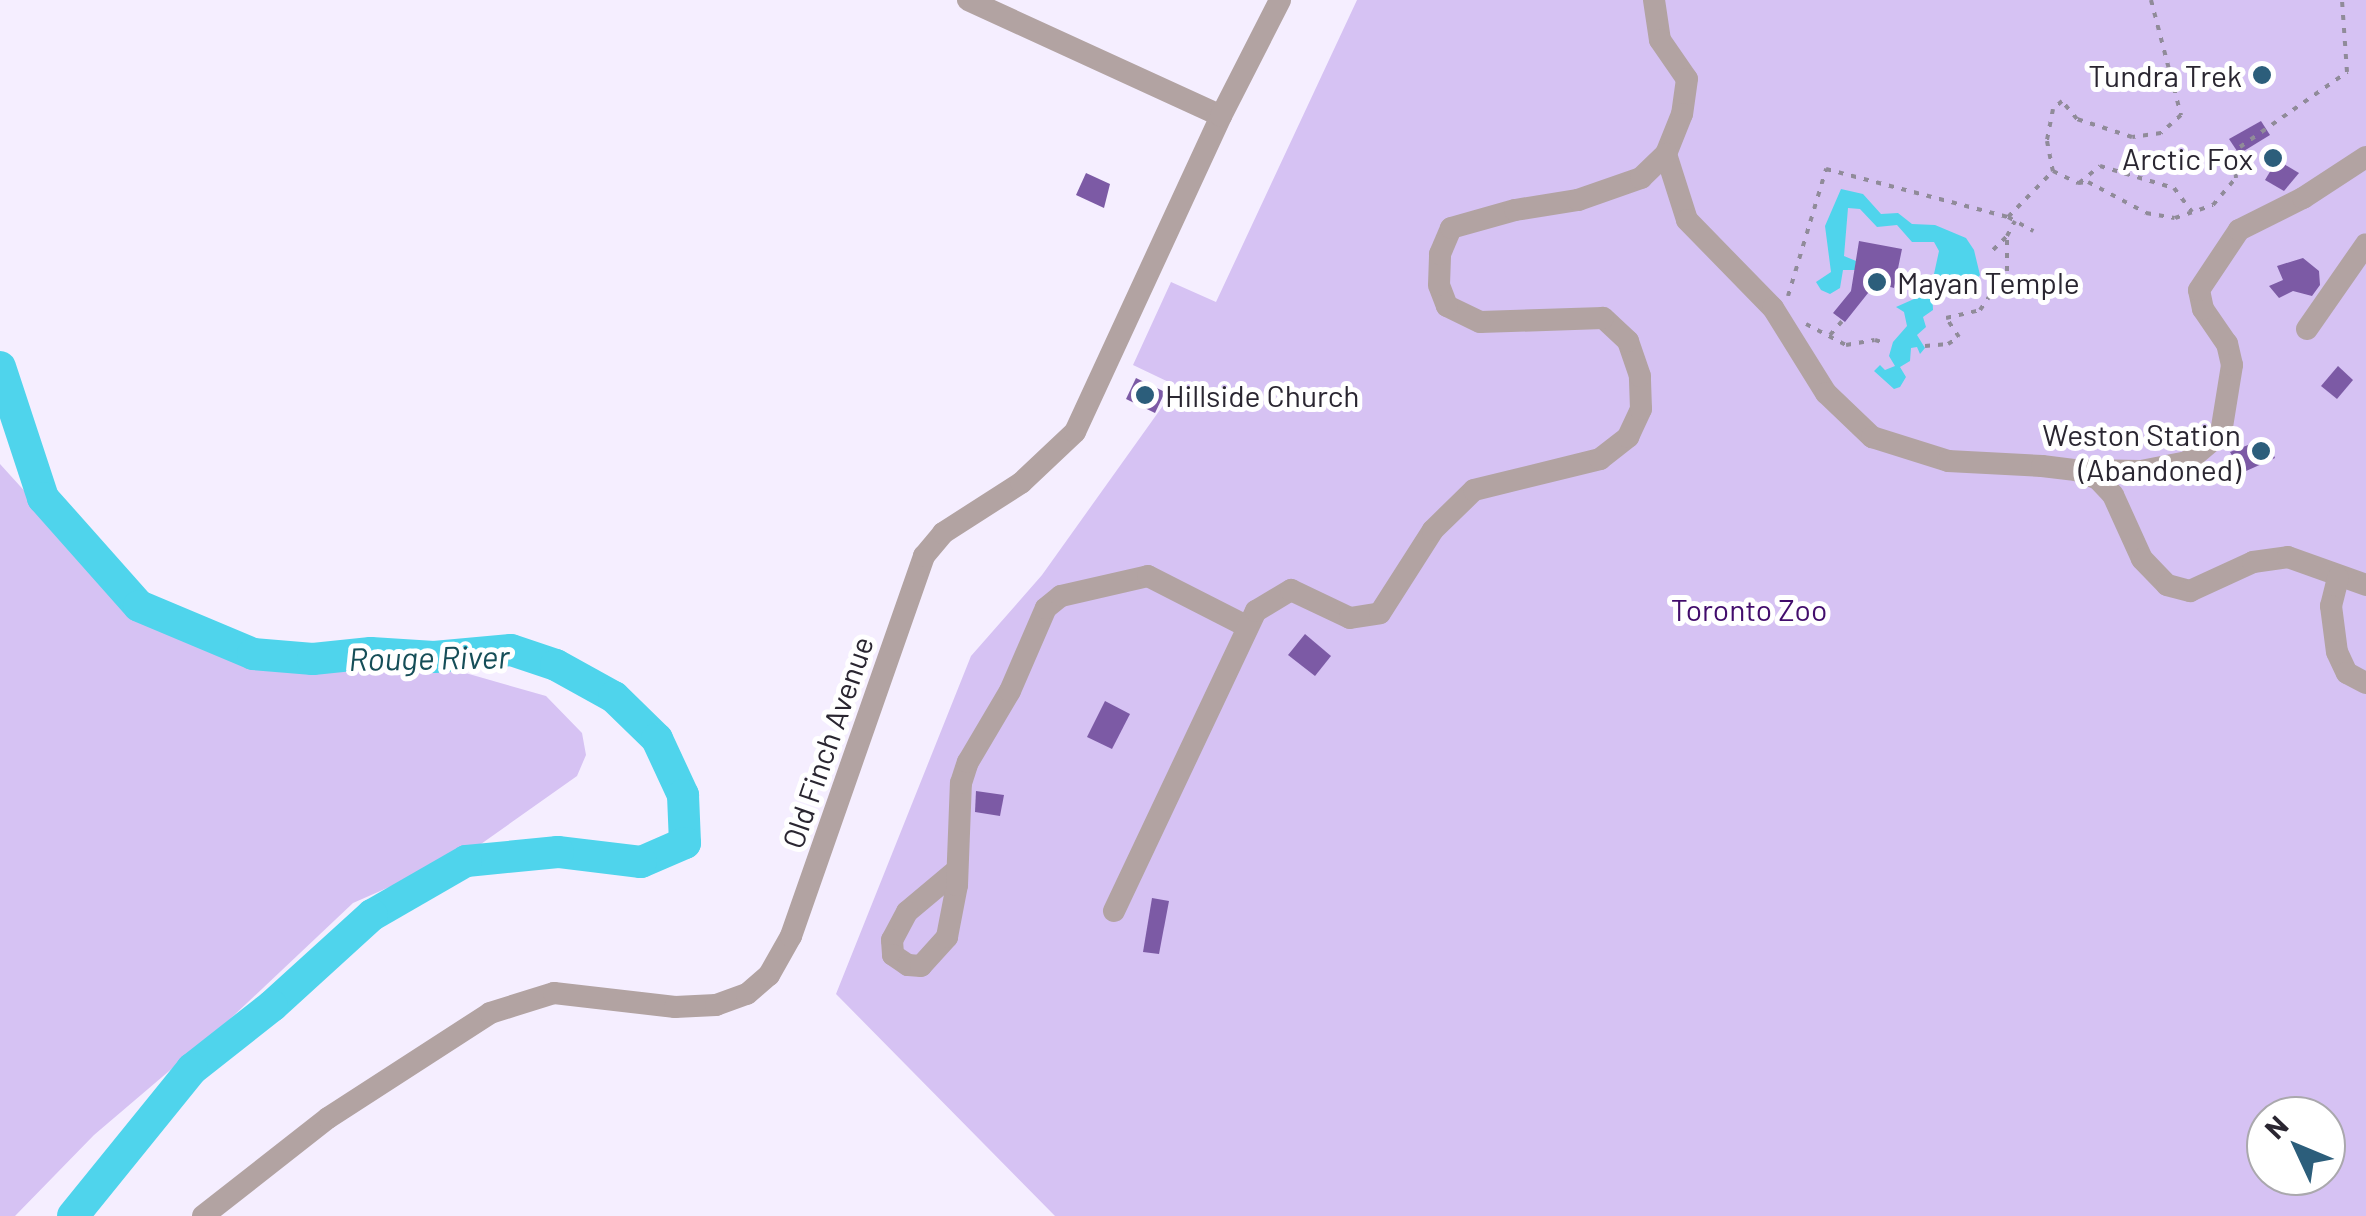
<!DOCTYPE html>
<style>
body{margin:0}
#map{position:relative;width:2366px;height:1216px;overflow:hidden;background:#f5eeff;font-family:Barlow,sans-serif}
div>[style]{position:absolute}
.green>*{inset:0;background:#d6c2f3}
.water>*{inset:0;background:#4fd4ec}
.river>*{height:32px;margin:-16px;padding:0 16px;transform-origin:16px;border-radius:16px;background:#4fd4ec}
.building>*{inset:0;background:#7c5aa5}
.path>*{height:4px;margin-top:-2px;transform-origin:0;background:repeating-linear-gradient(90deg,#908b99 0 5px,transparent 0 13px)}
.minor>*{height:22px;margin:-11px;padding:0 11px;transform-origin:11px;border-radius:11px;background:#b2a3a2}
.dots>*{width:28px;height:28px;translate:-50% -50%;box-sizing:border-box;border:5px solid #fff;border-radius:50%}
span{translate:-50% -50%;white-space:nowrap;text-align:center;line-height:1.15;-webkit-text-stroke:10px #fff;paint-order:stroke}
.poi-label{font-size:30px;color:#2a2631}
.right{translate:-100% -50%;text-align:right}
.left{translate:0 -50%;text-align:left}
.park-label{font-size:30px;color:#420d6c}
.street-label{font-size:30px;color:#2a2631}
.water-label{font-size:32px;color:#154e58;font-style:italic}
.north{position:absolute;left:2246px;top:1096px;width:100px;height:100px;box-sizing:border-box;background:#fff;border:2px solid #aaa8ad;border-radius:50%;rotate:314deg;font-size:28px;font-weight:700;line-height:40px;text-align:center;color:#2a2631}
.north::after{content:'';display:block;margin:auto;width:35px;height:45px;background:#2c5e7b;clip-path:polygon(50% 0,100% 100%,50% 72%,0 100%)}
</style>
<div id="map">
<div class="green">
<div style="clip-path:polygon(evenodd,1357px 0,2366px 0,2366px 1216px,1055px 1216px,836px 994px,971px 656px,1042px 575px,1177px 386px,1133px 365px,1171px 282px,1216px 302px,1357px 0,2266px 1116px,2326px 1116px,2326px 1176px,2266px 1176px,2266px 1116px)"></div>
<div style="clip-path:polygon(0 464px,139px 617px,235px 651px,455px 670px,546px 696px,582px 733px,586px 755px,577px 776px,471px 851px,353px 903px,229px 1020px,94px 1135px,15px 1216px,0 1216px)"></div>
</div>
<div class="water">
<div style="clip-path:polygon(1841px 189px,1863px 194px,1881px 214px,1898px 213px,1912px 224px,1935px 225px,1966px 238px,1974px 250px,1980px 275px,1970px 288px,1950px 283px,1932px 289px,1933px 310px,1923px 317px,1926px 327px,1917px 335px,1925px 348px,1920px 354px,1917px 347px,1911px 348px,1910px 361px,1900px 367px,1906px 377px,1900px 387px,1894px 389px,1874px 371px,1880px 365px,1885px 370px,1895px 366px,1889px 356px,1893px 342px,1907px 326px,1904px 312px,1896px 307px,1914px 299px,1922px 282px,1934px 274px,1939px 251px,1934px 242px,1912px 242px,1897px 225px,1877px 227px,1860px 209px,1848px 208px,1844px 256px,1856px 261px,1855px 270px,1843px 270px,1840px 288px,1830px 294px,1821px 290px,1816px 282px,1831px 272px,1825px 226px)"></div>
</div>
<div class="river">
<div style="left:0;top:367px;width:138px;rotate:71.8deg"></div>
<div style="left:43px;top:498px;width:144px;rotate:48.4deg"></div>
<div style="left:139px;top:606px;width:124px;rotate:22.8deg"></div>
<div style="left:253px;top:654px;width:60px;rotate:4.8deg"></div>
<div style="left:313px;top:659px;width:58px;rotate:-5.9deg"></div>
<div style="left:371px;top:653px;width:63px;rotate:3.6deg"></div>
<div style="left:434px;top:657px;width:77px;rotate:-5.2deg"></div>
<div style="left:511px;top:650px;width:47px;rotate:18.4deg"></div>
<div style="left:556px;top:665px;width:66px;rotate:28.9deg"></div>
<div style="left:614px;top:697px;width:60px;rotate:44.3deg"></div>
<div style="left:657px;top:739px;width:62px;rotate:65.1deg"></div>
<div style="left:683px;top:795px;width:48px;rotate:87.6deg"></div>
<div style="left:685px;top:843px;width:48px;rotate:156.6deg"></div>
<div style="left:641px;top:862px;width:84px;rotate:-173.1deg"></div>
<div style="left:558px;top:852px;width:92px;rotate:174.4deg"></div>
<div style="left:466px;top:861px;width:108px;rotate:150.1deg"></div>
<div style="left:372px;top:915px;width:135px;rotate:137.7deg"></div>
<div style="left:272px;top:1006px;width:102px;rotate:141.8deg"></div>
<div style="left:192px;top:1069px;width:189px;rotate:129deg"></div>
</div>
<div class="building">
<div style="clip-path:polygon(2261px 121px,2270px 135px,2239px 154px,2229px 139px)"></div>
<div style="clip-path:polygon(2277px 160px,2299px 173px,2284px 191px,2265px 180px)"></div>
<div style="clip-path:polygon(1086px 173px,1110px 184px,1104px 208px,1076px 195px)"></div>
<div style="clip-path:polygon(1859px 241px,1902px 249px,1894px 288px,1876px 283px,1845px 322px,1833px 313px,1851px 291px)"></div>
<div style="clip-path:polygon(2303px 258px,2319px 271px,2320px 285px,2312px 296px,2293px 291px,2279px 298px,2269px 286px,2283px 280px,2277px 266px)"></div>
<div style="clip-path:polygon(2338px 366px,2353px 380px,2337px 399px,2321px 386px)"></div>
<div style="clip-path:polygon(1136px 378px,1165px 392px,1155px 413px,1126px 399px)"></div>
<div style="clip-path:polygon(2261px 440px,2263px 444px,2268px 442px,2275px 458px,2235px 476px,2228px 459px,2233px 457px,2230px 452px)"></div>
<div style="clip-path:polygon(1305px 634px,1331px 656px,1315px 676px,1288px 655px)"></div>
<div style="clip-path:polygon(1105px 701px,1130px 714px,1112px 749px,1087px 737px)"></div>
<div style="clip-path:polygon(976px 791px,1004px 795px,1000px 816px,975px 812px)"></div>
<div style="clip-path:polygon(1152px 898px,1169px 901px,1159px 954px,1143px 952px)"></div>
</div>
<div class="path">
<div style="left:2151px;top:0;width:119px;rotate:75.4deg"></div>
<div style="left:2181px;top:115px;width:27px;rotate:138deg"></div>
<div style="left:2161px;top:133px;width:29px;rotate:172deg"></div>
<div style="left:2132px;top:137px;width:58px;rotate:-161.9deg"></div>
<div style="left:2077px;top:119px;width:23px;rotate:-130deg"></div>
<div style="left:2062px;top:101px;width:12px;rotate:138deg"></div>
<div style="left:2053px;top:109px;width:33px;rotate:101deg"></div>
<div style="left:2047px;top:141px;width:31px;rotate:79deg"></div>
<div style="left:2053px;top:171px;width:28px;rotate:26deg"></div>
<div style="left:2078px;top:183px;width:10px;rotate:-6deg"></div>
<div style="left:2088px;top:182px;width:66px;rotate:28.1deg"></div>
<div style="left:2146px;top:213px;width:29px;rotate:10deg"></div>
<div style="left:2175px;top:218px;width:40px;rotate:-18.9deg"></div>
<div style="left:2213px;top:205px;width:35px;rotate:-50deg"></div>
<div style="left:2236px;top:178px;width:22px;rotate:-95deg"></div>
<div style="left:2234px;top:156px;width:11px;rotate:-56deg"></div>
<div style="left:2240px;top:147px;width:131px;rotate:-35deg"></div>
<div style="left:2347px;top:72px;width:72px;rotate:-94deg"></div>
<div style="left:2079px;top:183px;width:27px;rotate:-39deg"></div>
<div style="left:2100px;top:166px;width:77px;rotate:16.6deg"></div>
<div style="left:2174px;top:188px;width:30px;rotate:53deg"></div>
<div style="left:2008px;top:217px;width:64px;rotate:-45.6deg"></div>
<div style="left:1993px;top:250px;width:20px;rotate:-45deg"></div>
<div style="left:1788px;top:296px;width:133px;rotate:-73.3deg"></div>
<div style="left:1826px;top:169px;width:188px;rotate:14.8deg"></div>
<div style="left:2008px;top:217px;width:29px;rotate:29deg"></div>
<div style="left:1806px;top:324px;width:45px;rotate:27.7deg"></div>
<div style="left:1846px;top:345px;width:29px;rotate:-10deg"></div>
<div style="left:1875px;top:340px;width:10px;rotate:17deg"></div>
<div style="left:1830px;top:335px;width:18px;rotate:-49deg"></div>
<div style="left:1925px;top:346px;width:23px;rotate:-5deg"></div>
<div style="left:1948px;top:344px;width:13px;rotate:-32deg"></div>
<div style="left:1959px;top:337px;width:23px;rotate:-124deg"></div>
<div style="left:1946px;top:318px;width:35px;rotate:-13deg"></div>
<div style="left:1980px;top:310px;width:47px;rotate:-55.3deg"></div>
<div style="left:2007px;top:271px;width:35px;rotate:-90deg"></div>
<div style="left:2007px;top:236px;width:17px;rotate:-62deg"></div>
</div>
<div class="minor">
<div style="left:968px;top:0;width:278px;rotate:24.6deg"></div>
<div style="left:1654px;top:0;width:40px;rotate:81.5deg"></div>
<div style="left:1660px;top:40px;width:47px;rotate:55.3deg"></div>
<div style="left:1687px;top:79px;width:35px;rotate:98deg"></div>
<div style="left:1682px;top:114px;width:43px;rotate:111.8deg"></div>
<div style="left:1666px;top:154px;width:69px;rotate:72.3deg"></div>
<div style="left:1687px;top:220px;width:123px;rotate:45.7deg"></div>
<div style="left:1773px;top:308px;width:100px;rotate:58.1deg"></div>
<div style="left:1826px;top:393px;width:64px;rotate:43.7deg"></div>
<div style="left:1872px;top:437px;width:80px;rotate:17.5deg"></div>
<div style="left:1948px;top:461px;width:94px;rotate:3deg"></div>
<div style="left:2042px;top:466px;width:34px;rotate:7deg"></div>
<div style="left:2076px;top:470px;width:24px;rotate:22deg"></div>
<div style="left:2098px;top:479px;width:22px;rotate:47deg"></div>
<div style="left:2113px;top:495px;width:70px;rotate:65.6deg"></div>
<div style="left:2142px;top:559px;width:36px;rotate:46deg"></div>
<div style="left:2167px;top:585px;width:24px;rotate:15deg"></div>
<div style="left:2190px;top:591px;width:69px;rotate:-24.7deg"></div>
<div style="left:2253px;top:562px;width:35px;rotate:-8deg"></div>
<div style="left:2288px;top:557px;width:83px;rotate:19.7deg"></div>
<div style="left:2307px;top:329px;width:103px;rotate:-55.2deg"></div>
<div style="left:2085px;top:470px;width:56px;rotate:1deg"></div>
<div style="left:2141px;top:471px;width:47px;rotate:-11.1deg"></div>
<div style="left:2187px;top:462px;width:45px;rotate:-40.5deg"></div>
<div style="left:2221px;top:433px;width:69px;rotate:-80.8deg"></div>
<div style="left:2232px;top:365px;width:22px;rotate:-103deg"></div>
<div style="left:2227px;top:344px;width:42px;rotate:-124.4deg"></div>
<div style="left:2203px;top:309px;width:19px;rotate:-102deg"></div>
<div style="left:2199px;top:290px;width:72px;rotate:-56.3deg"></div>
<div style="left:2239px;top:230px;width:72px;rotate:-26.6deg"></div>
<div style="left:2303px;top:198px;width:75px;rotate:-33.1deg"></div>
<div style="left:2338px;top:578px;width:29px;rotate:104deg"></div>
<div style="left:2331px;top:606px;width:46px;rotate:82.6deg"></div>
<div style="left:2337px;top:652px;width:23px;rotate:65deg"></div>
<div style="left:2347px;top:673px;width:21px;rotate:28deg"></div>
<div style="left:957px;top:870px;width:65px;rotate:140deg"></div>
<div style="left:907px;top:912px;width:32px;rotate:118deg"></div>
<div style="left:892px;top:940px;width:15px;rotate:86deg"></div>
<div style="left:893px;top:955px;width:18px;rotate:34deg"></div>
<div style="left:908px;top:965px;width:13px;rotate:4deg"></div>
<div style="left:921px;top:966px;width:39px;rotate:-48deg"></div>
<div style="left:947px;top:937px;width:53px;rotate:-79.1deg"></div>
<div style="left:957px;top:885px;width:102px;rotate:-87.8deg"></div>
<div style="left:961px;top:783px;width:22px;rotate:-72deg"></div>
<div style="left:968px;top:762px;width:82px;rotate:-59.4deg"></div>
<div style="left:1010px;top:691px;width:90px;rotate:-66.6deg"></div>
<div style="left:1046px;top:608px;width:19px;rotate:-39deg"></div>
<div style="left:1061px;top:596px;width:89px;rotate:-12.9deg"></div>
<div style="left:1148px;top:576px;width:112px;rotate:27deg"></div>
<div style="left:1114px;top:911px;width:332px;rotate:-64.7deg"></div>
<div style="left:1256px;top:611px;width:41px;rotate:-31deg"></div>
<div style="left:1291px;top:590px;width:65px;rotate:25.4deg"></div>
<div style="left:1350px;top:618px;width:30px;rotate:-9deg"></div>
<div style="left:1380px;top:613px;width:98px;rotate:-57.4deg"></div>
<div style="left:1433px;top:530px;width:57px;rotate:-44.3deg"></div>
<div style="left:1474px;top:490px;width:130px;rotate:-13.8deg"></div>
<div style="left:1600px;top:459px;width:36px;rotate:-38deg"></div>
<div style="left:1628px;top:437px;width:31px;rotate:-65deg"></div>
<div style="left:1641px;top:409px;width:33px;rotate:-92deg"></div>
<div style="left:1640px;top:376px;width:37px;rotate:-109deg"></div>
<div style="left:1628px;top:341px;width:34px;rotate:-137deg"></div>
<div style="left:1603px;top:318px;width:123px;rotate:178.1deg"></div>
<div style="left:1480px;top:322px;width:37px;rotate:-154deg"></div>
<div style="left:1447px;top:306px;width:22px;rotate:-111deg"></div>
<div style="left:1439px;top:285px;width:31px;rotate:-88deg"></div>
<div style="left:1440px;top:254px;width:28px;rotate:-67deg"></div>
<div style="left:1451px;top:228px;width:66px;rotate:-15.7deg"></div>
<div style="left:1515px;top:210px;width:64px;rotate:-9deg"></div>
<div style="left:1578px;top:200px;width:67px;rotate:-19.2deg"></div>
<div style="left:1641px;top:178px;width:35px;rotate:-44deg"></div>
<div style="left:203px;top:1216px;width:159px;rotate:-38.1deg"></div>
<div style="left:328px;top:1118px;width:193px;rotate:-32.9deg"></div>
<div style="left:490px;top:1013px;width:67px;rotate:-17.4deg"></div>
<div style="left:554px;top:993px;width:122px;rotate:6.6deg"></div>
<div style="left:675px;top:1007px;width:41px;rotate:-2.8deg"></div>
<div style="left:716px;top:1005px;width:33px;rotate:-20deg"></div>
<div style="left:747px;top:994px;width:29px;rotate:-41deg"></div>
<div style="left:769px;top:975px;width:45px;rotate:-60.6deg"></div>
<div style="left:791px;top:936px;width:403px;rotate:-70.7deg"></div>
<div style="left:924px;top:556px;width:30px;rotate:-50deg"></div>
<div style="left:943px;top:533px;width:93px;rotate:-32.7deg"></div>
<div style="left:1021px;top:483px;width:74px;rotate:-43.4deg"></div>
<div style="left:1075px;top:432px;width:348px;rotate:-65.2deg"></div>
<div style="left:1221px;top:116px;width:130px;rotate:-63deg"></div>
</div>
<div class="dots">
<div style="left:2262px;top:75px;background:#2c5e7b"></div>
<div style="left:2273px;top:158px;background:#2c5e7b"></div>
<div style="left:1877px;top:282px;background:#2c5e7b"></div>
<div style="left:1145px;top:395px;background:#2c5e7b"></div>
<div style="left:2261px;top:451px;background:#2c5e7b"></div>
</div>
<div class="poi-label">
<span class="right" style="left:2242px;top:75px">Tundra Trek</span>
<span class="right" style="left:2253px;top:158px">Arctic Fox</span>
<span class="left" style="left:1897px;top:282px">Mayan Temple</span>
<span class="left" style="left:1165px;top:395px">Hillside Church</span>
<span class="right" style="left:2241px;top:451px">Weston Station<br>(Abandoned)</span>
</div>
<div class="park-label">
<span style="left:1749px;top:609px">Toronto Zoo</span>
</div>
<div class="street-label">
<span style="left:827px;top:742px;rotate:-71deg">Old Finch Avenue</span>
</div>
<div class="water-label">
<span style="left:429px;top:657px;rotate:-1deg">Rouge River</span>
</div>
<div class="north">N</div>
</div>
